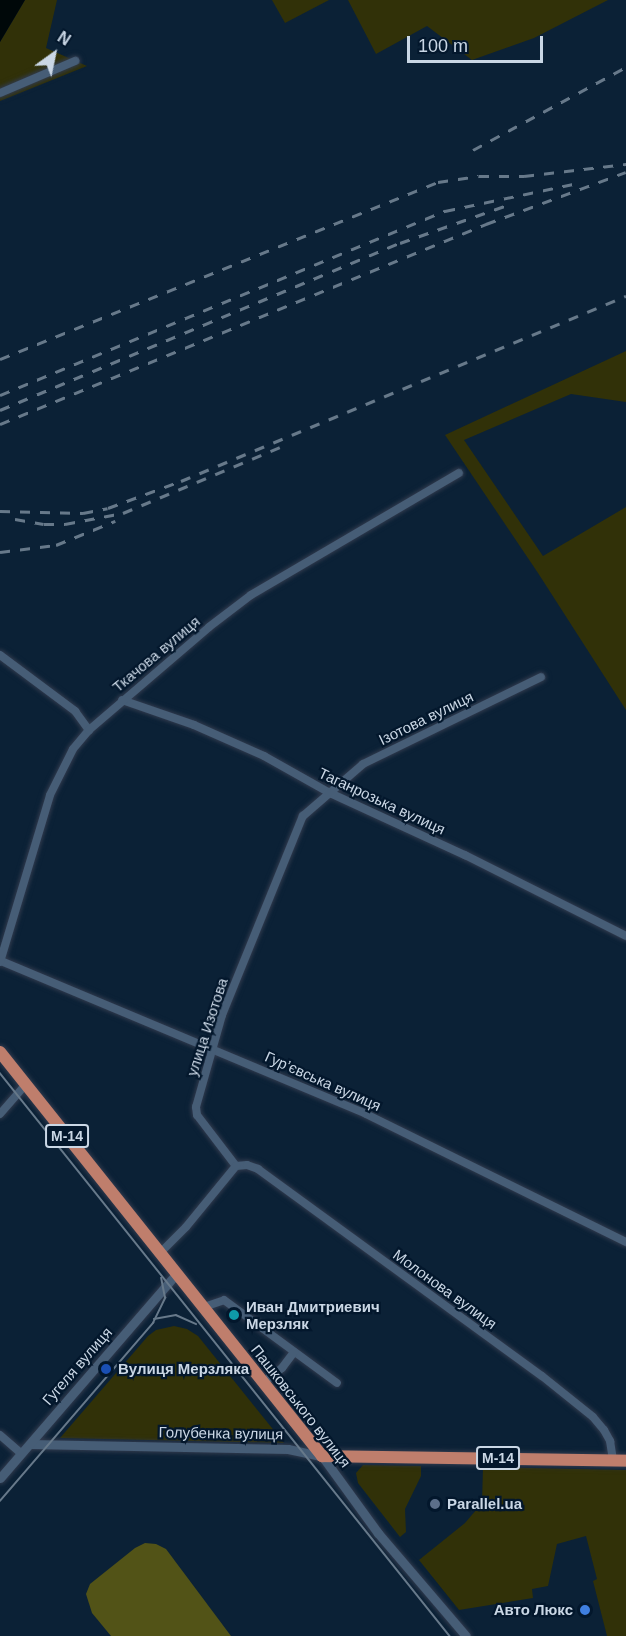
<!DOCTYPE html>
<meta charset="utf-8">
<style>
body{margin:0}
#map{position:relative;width:626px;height:1636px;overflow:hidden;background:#0b2136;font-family:Helvetica,sans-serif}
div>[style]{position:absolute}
.green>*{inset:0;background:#313108}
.forest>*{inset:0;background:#525317}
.water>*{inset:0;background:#000809}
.roads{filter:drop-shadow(0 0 2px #303a4d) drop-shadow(0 0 2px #303a4d)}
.minor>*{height:8px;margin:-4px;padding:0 4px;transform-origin:4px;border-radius:4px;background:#465d76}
.tertiary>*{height:9px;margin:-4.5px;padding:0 4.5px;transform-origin:4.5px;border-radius:4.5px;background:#465d76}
.trunk>*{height:12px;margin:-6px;padding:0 6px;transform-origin:6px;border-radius:6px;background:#bf7e6c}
.tram>*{height:1.5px;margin:-0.75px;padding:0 0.75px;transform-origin:0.75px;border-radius:0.75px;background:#67798a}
.rail>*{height:3px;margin-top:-1.5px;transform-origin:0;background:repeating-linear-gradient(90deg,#67798a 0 10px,transparent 0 20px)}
.dots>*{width:16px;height:16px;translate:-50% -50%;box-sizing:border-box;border:3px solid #03172c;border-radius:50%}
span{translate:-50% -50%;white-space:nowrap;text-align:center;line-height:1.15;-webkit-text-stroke:4.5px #03172c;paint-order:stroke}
.shield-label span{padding:2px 4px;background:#03172c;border:2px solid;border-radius:4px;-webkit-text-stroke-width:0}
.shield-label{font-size:14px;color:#cad7e5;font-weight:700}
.street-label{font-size:15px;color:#cad7e5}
.poi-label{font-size:15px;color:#cad7e5;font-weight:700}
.left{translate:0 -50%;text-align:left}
.right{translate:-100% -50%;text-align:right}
.north{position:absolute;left:24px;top:24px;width:60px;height:60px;-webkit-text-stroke:4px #03172c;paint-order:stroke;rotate:33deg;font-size:16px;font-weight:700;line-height:24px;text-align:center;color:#cad7e5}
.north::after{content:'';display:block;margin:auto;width:21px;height:27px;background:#cad7e5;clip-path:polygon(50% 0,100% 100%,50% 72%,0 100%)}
.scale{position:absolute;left:407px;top:36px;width:136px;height:27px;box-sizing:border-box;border:3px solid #cad7e5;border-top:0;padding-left:8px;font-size:18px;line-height:21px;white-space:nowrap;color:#cad7e5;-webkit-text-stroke:4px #03172c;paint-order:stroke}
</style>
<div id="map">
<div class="green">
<div style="clip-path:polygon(25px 0,57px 0,46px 48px,87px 66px,0 101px,0 42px)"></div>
<div style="clip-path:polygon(272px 0,329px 0,285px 23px)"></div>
<div style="clip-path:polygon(348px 0,608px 0,534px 38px,472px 60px,427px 26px,376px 54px)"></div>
<div style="clip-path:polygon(626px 351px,626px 402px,571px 394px,464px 440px,543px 556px,626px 507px,626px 710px,538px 573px,445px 435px)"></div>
<div style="clip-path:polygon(174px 1326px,187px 1329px,198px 1336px,284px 1443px,60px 1438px,148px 1336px,156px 1330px)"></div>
<div style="clip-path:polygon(363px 1465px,421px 1466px,421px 1476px,405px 1509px,406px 1532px,400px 1537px,358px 1483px,356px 1473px)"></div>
<div style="clip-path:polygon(483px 1467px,626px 1470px,626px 1636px,607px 1636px,593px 1581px,597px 1579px,586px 1536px,557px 1544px,548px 1586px,532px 1589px,533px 1598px,459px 1610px,419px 1560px,465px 1523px,482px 1503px)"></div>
</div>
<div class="forest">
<div style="clip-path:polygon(145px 1543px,156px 1544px,166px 1549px,231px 1636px,111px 1636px,92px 1613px,86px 1594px,90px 1584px,135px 1548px)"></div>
</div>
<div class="water">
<div style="clip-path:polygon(0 0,25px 0,0 42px)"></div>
</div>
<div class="roads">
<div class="minor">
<div style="left:0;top:93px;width:82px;rotate:-23.1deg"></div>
<div style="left:0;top:655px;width:94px;rotate:36.7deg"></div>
<div style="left:75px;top:711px;width:24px;rotate:54deg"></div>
<div style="left:122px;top:700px;width:76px;rotate:19.1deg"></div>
<div style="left:194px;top:725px;width:77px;rotate:23.9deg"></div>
<div style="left:264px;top:756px;width:76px;rotate:29.3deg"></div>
<div style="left:330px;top:793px;width:149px;rotate:24.7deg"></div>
<div style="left:465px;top:855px;width:180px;rotate:26.7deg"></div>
<div style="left:1px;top:961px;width:396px;rotate:22.7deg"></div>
<div style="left:366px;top:1114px;width:290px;rotate:26.2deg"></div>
<div style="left:0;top:962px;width:174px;rotate:-73.3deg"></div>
<div style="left:50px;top:795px;width:51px;rotate:-63.4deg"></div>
<div style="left:73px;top:749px;width:25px;rotate:-50deg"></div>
<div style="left:89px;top:730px;width:158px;rotate:-40.6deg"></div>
<div style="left:209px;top:627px;width:53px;rotate:-37.3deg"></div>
<div style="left:251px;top:595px;width:241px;rotate:-30.4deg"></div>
<div style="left:0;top:1114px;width:40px;rotate:-49deg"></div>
<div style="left:236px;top:1166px;width:64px;rotate:-127.4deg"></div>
<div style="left:197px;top:1115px;width:8px;rotate:-97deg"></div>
<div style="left:196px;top:1107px;width:96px;rotate:-74.2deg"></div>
<div style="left:222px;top:1015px;width:215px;rotate:-67.9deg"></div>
<div style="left:303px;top:816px;width:79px;rotate:-40.9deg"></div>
<div style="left:363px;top:764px;width:198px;rotate:-26deg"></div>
<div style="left:236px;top:1166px;width:11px;rotate:-5deg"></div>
<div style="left:247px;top:1165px;width:12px;rotate:20deg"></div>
<div style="left:258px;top:1169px;width:351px;rotate:36.1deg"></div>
<div style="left:542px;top:1376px;width:65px;rotate:38.8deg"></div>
<div style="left:593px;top:1417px;width:17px;rotate:50deg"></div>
<div style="left:604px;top:1430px;width:13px;rotate:61deg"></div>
<div style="left:610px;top:1441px;width:20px;rotate:81deg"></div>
<div style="left:161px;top:1252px;width:35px;rotate:-45deg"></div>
<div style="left:186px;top:1227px;width:79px;rotate:-50.7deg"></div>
<div style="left:204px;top:1307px;width:21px;rotate:-19deg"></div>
<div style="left:224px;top:1300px;width:140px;rotate:36.3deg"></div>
<div style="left:264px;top:1382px;width:23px;rotate:-38deg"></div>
<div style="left:282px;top:1368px;width:20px;rotate:-53deg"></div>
<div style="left:0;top:1435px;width:28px;rotate:41deg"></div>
</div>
<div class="tertiary">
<div style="left:30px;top:1444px;width:258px;rotate:1.1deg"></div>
<div style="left:288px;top:1449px;width:35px;rotate:12deg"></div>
<div style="left:322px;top:1456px;width:95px;rotate:54deg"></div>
<div style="left:378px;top:1533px;width:135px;rotate:49.5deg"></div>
<div style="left:0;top:1478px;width:271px;rotate:-49.2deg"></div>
</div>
<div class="trunk">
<div style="left:0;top:1052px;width:517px;rotate:51.44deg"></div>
<div style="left:322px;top:1456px;width:304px;rotate:0.9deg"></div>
</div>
</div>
<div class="tram">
<div style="left:0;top:1073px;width:721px;rotate:51.37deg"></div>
<div style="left:154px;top:1319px;width:22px;rotate:-10deg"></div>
<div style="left:176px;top:1315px;width:22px;rotate:24deg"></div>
<div style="left:0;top:1501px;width:235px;rotate:-49.3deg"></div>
<div style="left:153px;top:1323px;width:28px;rotate:-64deg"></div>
<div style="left:165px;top:1298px;width:20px;rotate:-101deg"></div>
</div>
<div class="rail">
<div style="left:473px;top:150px;width:174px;rotate:-28.5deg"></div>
<div style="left:0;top:359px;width:472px;rotate:-22deg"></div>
<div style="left:438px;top:182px;width:41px;rotate:-8.3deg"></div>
<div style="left:479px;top:176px;width:45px"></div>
<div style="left:524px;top:176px;width:103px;rotate:-6.7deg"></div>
<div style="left:0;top:395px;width:482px;rotate:-22.5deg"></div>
<div style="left:445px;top:211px;width:131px;rotate:-11.9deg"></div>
<div style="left:0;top:410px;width:433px;rotate:-22.7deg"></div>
<div style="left:400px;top:243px;width:117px;rotate:-19.5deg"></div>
<div style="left:0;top:424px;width:526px;rotate:-22.37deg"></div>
<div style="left:486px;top:224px;width:149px;rotate:-20.4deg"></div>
<div style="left:0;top:511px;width:83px;rotate:1.4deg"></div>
<div style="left:83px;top:513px;width:25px;rotate:-11deg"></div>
<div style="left:108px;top:508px;width:78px;rotate:-20.3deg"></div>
<div style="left:181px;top:481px;width:482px;rotate:-22.6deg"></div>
<div style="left:15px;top:519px;width:29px;rotate:10deg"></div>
<div style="left:44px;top:524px;width:21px"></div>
<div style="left:65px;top:524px;width:59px;rotate:-10.7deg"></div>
<div style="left:123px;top:513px;width:178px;rotate:-22.8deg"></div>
<div style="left:0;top:552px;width:56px;rotate:-7.1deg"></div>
<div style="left:56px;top:545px;width:64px;rotate:-22.1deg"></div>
</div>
<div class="dots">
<div style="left:234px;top:1315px;background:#0f9aa8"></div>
<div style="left:106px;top:1369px;background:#1a4fb4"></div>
<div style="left:435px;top:1504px;background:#5c6f8a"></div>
<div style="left:585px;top:1610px;background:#3f7fe0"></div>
</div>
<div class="shield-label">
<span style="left:67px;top:1136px">М-14</span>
<span style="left:498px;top:1458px">М-14</span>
</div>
<div class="street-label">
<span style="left:156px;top:654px;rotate:-40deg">Ткачова вулиця</span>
<span style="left:426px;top:718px;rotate:-26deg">Ізотова вулиця</span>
<span style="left:382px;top:801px;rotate:25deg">Таганрозька вулиця</span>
<span style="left:207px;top:1027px;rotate:-72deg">улица Изотова</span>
<span style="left:323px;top:1081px;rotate:24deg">Гур’євська вулиця</span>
<span style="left:445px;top:1289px;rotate:36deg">Молонова вулиця</span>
<span style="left:77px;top:1366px;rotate:-49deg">Гугеля вулиця</span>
<span style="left:301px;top:1406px;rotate:52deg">Пашковського вулиця</span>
<span style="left:221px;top:1433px;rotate:1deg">Голубенка вулиця</span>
</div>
<div class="poi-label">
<span class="left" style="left:246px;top:1315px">Иван Дмитриевич<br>Мерзляк</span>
<span class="left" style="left:118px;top:1369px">Вулиця Мерзляка</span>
<span class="left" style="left:447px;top:1504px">Parallel.ua</span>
<span class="right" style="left:573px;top:1610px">Авто Люкс</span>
</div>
<div class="north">N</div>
<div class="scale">100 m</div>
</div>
